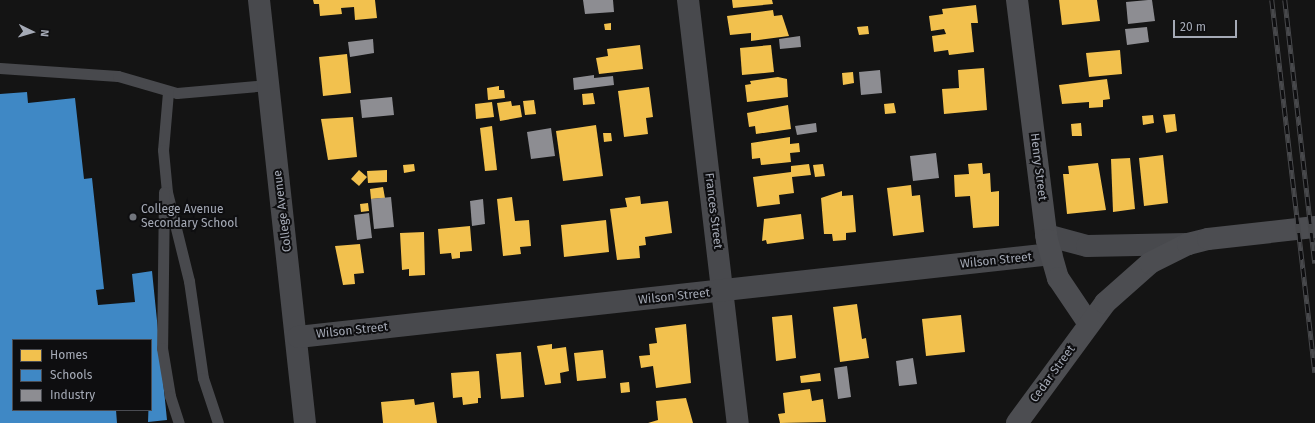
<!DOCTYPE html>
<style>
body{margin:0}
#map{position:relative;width:1315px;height:423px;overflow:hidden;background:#141414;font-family:"Fira Sans",sans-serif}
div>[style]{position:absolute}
.homes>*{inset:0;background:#f2c14e}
.schools>*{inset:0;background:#3f88c5}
.industry>*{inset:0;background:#8d8d92}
.service>*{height:11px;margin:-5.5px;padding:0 5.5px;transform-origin:5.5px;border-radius:5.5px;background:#48494d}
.minor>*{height:22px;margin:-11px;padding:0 11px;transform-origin:11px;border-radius:11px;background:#48494d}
.secondary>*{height:22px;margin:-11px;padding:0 11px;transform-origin:11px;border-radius:11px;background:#4c4d51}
.rail>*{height:4.5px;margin-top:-2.25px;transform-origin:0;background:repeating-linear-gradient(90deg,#0e0e10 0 9px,#48494c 0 18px);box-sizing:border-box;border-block:1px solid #48494c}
.dots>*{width:11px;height:11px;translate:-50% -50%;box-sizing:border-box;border:2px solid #0e0e10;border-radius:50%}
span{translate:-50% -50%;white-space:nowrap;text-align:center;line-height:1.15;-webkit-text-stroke:4px #0e0e10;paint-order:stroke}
.street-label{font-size:12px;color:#a5aab6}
.poi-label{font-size:12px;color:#a5aab6}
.left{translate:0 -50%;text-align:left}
.legend{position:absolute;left:12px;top:339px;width:140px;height:72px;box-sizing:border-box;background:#0e0e10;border:1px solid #4a4c52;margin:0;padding:5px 7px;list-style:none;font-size:12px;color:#a5aab6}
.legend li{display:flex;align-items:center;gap:8px;height:20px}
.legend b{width:20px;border:1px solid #4a4c52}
.north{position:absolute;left:12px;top:12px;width:40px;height:40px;-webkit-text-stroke:3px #0e0e10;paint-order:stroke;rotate:95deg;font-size:11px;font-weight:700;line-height:16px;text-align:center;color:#a5aab6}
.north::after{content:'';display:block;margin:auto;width:14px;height:18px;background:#a5aab6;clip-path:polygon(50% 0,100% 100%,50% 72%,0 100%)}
.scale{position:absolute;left:1173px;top:20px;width:64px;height:18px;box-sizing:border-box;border:2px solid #a5aab6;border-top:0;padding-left:5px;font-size:12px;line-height:14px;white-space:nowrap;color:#a5aab6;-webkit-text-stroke:3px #0e0e10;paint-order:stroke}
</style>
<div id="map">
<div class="homes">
<div style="clip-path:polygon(313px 0,375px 0,377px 18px,355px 20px,354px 7px,341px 8px,342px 14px,320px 16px,319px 4px,314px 4px)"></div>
<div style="clip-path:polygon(732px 0,772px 0,773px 4px,733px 8px)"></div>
<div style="clip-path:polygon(1059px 0,1097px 0,1100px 21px,1062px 25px)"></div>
<div style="clip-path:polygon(976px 5px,978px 23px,971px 23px,974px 52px,949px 55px,948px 50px,934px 52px,932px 36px,946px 34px,944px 29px,931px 31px,929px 16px,943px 14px,942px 9px)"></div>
<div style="clip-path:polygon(773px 10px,774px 16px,782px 15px,789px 36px,751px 41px,751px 33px,730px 35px,727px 16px)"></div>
<div style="clip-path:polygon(611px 23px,611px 30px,605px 30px,604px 24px)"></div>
<div style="clip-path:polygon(868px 26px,869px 34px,859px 35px,857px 27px)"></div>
<div style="clip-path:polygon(640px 45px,643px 69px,599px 74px,596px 58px,608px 56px,607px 49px)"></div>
<div style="clip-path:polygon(771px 45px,774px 72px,742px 75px,740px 48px)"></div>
<div style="clip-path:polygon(1120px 50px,1122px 74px,1089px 77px,1086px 53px)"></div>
<div style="clip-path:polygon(347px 54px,351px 93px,323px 96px,319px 57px)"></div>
<div style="clip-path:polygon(984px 68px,987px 110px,944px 114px,942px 89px,959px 88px,958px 70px)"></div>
<div style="clip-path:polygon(853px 72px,854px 83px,843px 85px,842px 73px)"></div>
<div style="clip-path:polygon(778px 77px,787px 79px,788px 97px,747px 102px,745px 85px,751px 84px,750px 81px)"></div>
<div style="clip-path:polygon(1107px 79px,1110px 99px,1103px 100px,1103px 107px,1089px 108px,1089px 102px,1062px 104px,1059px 85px)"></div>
<div style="clip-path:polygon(499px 86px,499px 90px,504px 90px,505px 98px,488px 100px,487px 88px)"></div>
<div style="clip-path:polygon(649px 87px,653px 117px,646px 118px,648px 134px,624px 137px,618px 91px)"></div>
<div style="clip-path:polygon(593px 93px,595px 104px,583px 105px,582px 94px)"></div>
<div style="clip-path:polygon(534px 100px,536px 114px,525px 115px,523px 101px)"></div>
<div style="clip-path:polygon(511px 101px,512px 106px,520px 105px,522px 117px,500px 121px,497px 103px)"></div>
<div style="clip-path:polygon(492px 102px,494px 117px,476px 119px,475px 104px)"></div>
<div style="clip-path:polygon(894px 103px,896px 113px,885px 114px,884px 104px)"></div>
<div style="clip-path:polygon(788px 105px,791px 129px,756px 134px,755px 126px,749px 127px,747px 113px)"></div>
<div style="clip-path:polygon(1175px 114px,1177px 131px,1166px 133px,1163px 115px)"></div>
<div style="clip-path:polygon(1153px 115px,1154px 123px,1143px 125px,1142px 116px)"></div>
<div style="clip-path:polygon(353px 117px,357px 157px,328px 160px,321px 119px)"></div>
<div style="clip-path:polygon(1081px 123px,1082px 136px,1072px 136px,1071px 124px)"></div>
<div style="clip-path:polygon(596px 125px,603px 176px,563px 181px,556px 131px)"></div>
<div style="clip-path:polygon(492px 126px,497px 170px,485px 171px,480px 128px)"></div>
<div style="clip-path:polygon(603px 133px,611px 133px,612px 141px,604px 142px)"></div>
<div style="clip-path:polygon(790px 137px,790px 144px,799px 143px,800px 152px,790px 153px,791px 162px,761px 165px,760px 158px,752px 159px,751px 143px)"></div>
<div style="clip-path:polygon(1163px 155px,1168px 203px,1144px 206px,1139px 158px)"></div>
<div style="clip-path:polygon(1130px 158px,1135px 209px,1113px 212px,1111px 159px)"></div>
<div style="clip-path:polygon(982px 163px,983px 174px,990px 173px,991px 192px,999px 191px,999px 226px,973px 228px,970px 196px,955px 197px,954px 175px,969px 174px,968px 164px)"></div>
<div style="clip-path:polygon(1098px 163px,1106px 210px,1067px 214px,1063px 174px,1069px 174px,1068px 166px)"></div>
<div style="clip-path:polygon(414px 164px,415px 171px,404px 173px,403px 165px)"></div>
<div style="clip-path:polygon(809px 164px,811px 175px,792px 177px,794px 193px,779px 195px,780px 204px,757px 207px,753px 177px,791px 172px,791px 166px)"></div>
<div style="clip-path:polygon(823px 164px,825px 176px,815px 177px,813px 165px)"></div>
<div style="clip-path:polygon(359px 170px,367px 177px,359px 186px,351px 179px)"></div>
<div style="clip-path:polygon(387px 170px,387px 182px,368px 183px,367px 171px)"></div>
<div style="clip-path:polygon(911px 185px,912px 196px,920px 195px,924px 232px,893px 236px,887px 188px)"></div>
<div style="clip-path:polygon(383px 187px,385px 198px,371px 199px,370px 189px)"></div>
<div style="clip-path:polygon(842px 191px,842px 196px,853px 195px,856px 232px,846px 233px,846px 240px,833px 241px,832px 234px,824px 234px,821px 198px)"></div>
<div style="clip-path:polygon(640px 196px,641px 204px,668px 201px,672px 233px,645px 237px,646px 245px,639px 246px,640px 258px,617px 260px,610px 209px,627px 207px,625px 198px)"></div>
<div style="clip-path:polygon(512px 197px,515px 221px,529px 220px,531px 246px,520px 247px,521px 254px,503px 256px,497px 199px)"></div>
<div style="clip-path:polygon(368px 203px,369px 211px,361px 212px,360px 204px)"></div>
<div style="clip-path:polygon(801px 214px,804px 239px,767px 244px,766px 240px,762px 241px,764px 219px)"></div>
<div style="clip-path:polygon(606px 220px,609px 252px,564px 257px,561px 225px)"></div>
<div style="clip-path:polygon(470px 226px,472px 251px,460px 252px,460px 258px,452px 259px,451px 253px,440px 254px,438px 229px)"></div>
<div style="clip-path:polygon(424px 232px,425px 275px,409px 276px,409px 269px,402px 270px,400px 233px)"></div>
<div style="clip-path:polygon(360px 244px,364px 273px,354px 274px,355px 284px,343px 285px,335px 246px)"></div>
<div style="clip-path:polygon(857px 304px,862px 339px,866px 338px,869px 358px,840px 362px,833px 307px)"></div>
<div style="clip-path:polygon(792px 315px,796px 358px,776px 361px,772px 317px)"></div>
<div style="clip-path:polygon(961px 315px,965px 352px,926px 356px,922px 319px)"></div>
<div style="clip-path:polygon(686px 324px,691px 383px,656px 388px,653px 366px,641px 368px,639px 356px,650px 355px,649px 344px,657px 343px,655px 328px)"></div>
<div style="clip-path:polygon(552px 344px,552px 349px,566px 347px,569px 371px,560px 373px,561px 383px,545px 385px,537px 346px)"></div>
<div style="clip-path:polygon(603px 350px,606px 378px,577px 381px,574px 353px)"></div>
<div style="clip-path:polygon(521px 352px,524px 397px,501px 399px,496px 354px)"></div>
<div style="clip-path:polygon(479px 371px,481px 398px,478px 398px,478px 403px,463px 405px,462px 397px,453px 398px,451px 373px)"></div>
<div style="clip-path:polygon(820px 373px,821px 381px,801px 383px,800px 376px)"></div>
<div style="clip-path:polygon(629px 382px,630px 392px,621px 393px,620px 383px)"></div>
<div style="clip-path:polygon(810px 389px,812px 401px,823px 399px,826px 422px,780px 423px,778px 414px,785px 413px,783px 393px)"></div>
<div style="clip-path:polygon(686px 398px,693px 423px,648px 423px,658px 420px,656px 401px)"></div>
<div style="clip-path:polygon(414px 399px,415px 405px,434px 402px,437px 423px,383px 423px,381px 402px)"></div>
</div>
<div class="schools">
<div style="clip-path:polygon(27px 92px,28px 103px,75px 98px,84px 179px,92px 178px,104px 289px,96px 290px,98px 305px,135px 302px,132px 274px,152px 271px,167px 420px,148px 422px,151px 340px,13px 340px,13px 410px,116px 410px,117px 423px,0 423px,0 94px)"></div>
</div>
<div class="industry">
<div style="clip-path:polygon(583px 0,613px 0,614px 12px,585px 14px)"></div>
<div style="clip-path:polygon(1148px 0,1152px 0,1155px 21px,1128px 24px,1126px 2px)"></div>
<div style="clip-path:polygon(1147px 27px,1149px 42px,1127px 45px,1125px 29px)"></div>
<div style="clip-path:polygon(800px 36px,801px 47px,780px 49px,779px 39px)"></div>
<div style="clip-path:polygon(373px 39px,374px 53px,350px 57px,348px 42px)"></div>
<div style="clip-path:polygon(880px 70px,882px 93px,861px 95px,859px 72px)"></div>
<div style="clip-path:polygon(594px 75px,594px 78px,613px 76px,614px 85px,574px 90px,573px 78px)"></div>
<div style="clip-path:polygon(392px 97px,394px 115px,362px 118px,360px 100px)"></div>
<div style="clip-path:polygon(816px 123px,817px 132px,797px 135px,795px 126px)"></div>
<div style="clip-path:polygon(551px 128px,555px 156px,531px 159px,527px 132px)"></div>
<div style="clip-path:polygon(936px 153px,939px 178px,913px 181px,910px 156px)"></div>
<div style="clip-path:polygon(391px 197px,394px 227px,374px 229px,371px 199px)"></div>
<div style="clip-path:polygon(483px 199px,485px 224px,472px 226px,470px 201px)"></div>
<div style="clip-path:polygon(369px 213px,372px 238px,357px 240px,354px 215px)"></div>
<div style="clip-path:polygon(913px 358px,917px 384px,899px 386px,896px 361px)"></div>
<div style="clip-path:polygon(847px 366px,851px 397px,838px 399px,834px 368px)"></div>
</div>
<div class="service">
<div style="left:0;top:68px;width:118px;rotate:3.9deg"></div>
<div style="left:118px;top:76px;width:61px;rotate:16.1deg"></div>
<div style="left:177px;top:93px;width:91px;rotate:-5deg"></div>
<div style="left:168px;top:92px;width:58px;rotate:94.9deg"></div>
<div style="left:163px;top:150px;width:42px;rotate:84.6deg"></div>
<div style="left:167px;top:192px;width:92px;rotate:76.1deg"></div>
<div style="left:189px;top:281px;width:98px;rotate:81.8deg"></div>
<div style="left:203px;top:378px;width:47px;rotate:71.6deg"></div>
<div style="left:164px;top:192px;width:156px;rotate:90.7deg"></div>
<div style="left:162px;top:348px;width:49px;rotate:80.5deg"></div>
<div style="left:170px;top:396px;width:28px;rotate:72deg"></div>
</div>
<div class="minor">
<div style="left:259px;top:0;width:425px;rotate:83.8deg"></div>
<div style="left:688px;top:0;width:426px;rotate:83.3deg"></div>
<div style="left:1046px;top:235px;width:42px;rotate:15deg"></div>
<div style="left:1087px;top:246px;width:101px;rotate:-1.1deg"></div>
<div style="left:298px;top:337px;width:758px;rotate:-6.29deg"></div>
</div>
<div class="secondary">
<div style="left:1017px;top:0;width:242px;rotate:82.9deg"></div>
<div style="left:1047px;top:240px;width:40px;rotate:74deg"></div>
<div style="left:1058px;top:278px;width:55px;rotate:56deg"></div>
<div style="left:1017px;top:423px;width:149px;rotate:-53.7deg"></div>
<div style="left:1105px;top:303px;width:60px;rotate:-41.6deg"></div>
<div style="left:1150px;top:263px;width:42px;rotate:-26.6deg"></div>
<div style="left:1188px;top:244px;width:21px;rotate:-14deg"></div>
<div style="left:1208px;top:239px;width:108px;rotate:-6.4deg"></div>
</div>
<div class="rail">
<div style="left:1272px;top:0;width:375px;rotate:83.4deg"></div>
<div style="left:1285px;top:0;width:265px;rotate:83.5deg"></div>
</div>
<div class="dots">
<div style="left:133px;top:217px;background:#72767d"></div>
</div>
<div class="street-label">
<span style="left:1038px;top:167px;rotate:83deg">Henry Street</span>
<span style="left:283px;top:211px;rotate:-97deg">College Avenue</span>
<span style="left:713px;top:211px;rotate:83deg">Frances Street</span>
<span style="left:996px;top:261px;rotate:-6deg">Wilson Street</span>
<span style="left:674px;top:297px;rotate:-6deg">Wilson Street</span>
<span style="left:352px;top:331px;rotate:-6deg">Wilson Street</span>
<span style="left:1053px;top:374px;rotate:-54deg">Cedar Street</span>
</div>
<div class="poi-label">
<span class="left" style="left:141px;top:217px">College Avenue<br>Secondary School</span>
</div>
<ul class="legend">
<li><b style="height:11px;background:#f2c14e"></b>Homes</li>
<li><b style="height:11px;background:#3f88c5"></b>Schools</li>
<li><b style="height:11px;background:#8d8d92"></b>Industry</li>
</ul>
<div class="north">N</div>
<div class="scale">20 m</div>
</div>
